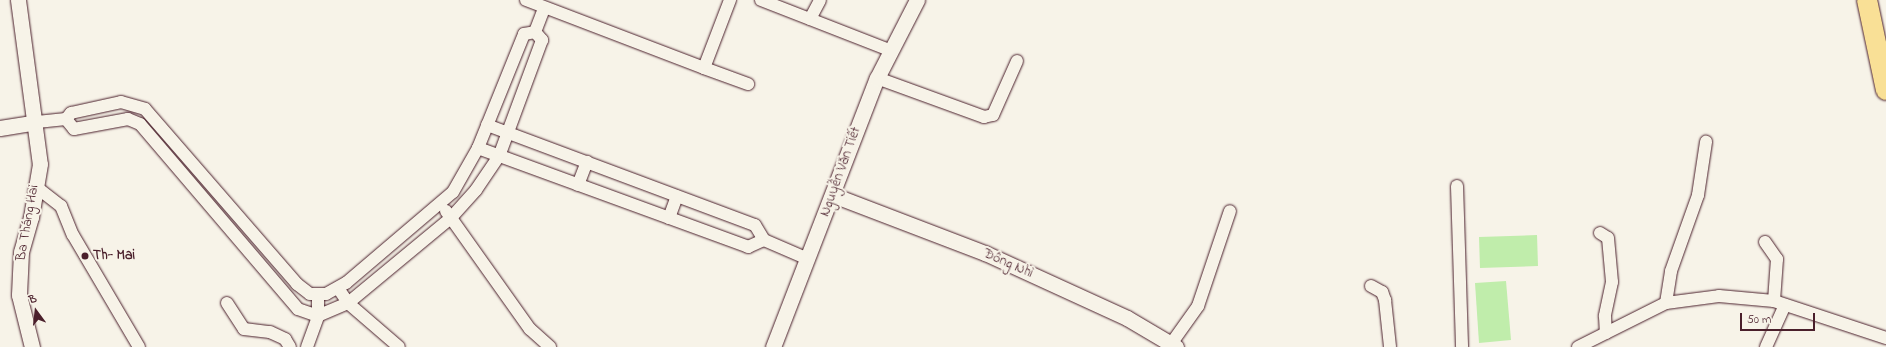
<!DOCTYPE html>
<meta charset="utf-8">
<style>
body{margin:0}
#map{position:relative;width:1886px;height:347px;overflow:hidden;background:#f7f3e8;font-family:"Indie Flower",sans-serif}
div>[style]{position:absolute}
.green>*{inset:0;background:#c0edab}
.roads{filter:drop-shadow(0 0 1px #4a1f2b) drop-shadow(0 0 1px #4a1f2b)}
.minor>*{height:12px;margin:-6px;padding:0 6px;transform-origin:6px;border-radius:6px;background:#f7f3e8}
.tertiary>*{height:15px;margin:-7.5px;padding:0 7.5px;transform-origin:7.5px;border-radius:7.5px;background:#f7f3e8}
.trunk>*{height:20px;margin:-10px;padding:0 10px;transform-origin:10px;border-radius:10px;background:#f9e096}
.dots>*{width:11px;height:11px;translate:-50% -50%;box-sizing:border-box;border:2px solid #f7f3e8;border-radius:50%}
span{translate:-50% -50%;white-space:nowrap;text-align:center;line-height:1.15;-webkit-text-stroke:4px #f7f3e8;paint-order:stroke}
.street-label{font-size:14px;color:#4a1f2b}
.poi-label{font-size:14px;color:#4a1f2b;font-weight:700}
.left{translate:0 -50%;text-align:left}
.north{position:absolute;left:16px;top:291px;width:40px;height:40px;-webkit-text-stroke:3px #f7f3e8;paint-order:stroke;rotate:345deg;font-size:11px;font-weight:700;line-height:16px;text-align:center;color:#4a1f2b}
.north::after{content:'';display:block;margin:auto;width:14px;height:18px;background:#4a1f2b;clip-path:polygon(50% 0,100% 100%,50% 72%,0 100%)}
.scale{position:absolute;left:1740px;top:313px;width:75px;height:18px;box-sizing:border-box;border:2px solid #4a1f2b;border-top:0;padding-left:5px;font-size:12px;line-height:14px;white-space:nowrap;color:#4a1f2b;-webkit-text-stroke:3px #f7f3e8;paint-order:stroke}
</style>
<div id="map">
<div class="green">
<div style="clip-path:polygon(1537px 235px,1538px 266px,1480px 268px,1479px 237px)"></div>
<div style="clip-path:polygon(1506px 281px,1511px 340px,1479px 343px,1475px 283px)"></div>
</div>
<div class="roads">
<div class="minor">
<div style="left:526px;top:0;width:191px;rotate:20.9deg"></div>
<div style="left:704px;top:68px;width:73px;rotate:-69.1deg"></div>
<div style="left:761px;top:0;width:137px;rotate:21.3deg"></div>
<div style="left:810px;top:19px;width:21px;rotate:-62deg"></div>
<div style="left:535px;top:32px;width:11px;rotate:49deg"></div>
<div style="left:542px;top:40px;width:124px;rotate:110.3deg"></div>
<div style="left:499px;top:156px;width:41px;rotate:124.1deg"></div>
<div style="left:476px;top:190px;width:36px;rotate:132deg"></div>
<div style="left:452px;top:217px;width:135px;rotate:140.4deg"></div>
<div style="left:348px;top:303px;width:33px;rotate:157deg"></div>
<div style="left:318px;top:316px;width:21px;rotate:-161deg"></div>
<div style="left:298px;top:309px;width:243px;rotate:-130.5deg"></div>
<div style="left:140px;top:124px;width:13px;rotate:-157deg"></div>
<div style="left:128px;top:119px;width:55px;rotate:169.5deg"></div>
<div style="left:74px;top:129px;width:13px;rotate:-129deg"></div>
<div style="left:66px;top:119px;width:8px;rotate:-50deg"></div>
<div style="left:71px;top:113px;width:51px;rotate:-12.4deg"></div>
<div style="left:121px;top:102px;width:25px;rotate:16deg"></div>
<div style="left:145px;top:109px;width:232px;rotate:49deg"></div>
<div style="left:297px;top:284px;width:16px;rotate:38deg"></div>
<div style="left:310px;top:294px;width:16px"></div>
<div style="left:326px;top:294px;width:23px;rotate:-29deg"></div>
<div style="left:346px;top:283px;width:140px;rotate:-40.4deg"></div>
<div style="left:453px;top:192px;width:51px;rotate:-60.4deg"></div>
<div style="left:478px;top:148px;width:123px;rotate:-68deg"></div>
<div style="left:524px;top:34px;width:11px;rotate:-10deg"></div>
<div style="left:535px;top:32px;width:26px;rotate:-69deg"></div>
<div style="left:704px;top:68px;width:47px;rotate:20deg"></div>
<div style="left:877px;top:78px;width:114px;rotate:20deg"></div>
<div style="left:984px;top:117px;width:9px;rotate:-13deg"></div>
<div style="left:993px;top:115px;width:59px;rotate:-66deg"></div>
<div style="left:37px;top:122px;width:29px;rotate:-6deg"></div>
<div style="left:487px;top:125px;width:286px;rotate:20.5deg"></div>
<div style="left:755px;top:225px;width:17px;rotate:59deg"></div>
<div style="left:764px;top:240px;width:48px;rotate:23.4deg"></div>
<div style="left:478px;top:148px;width:288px;rotate:20.1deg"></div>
<div style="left:748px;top:247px;width:17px;rotate:-24deg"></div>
<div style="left:578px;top:185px;width:25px;rotate:-69deg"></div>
<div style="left:35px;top:186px;width:33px;rotate:38deg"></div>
<div style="left:61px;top:206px;width:31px;rotate:68deg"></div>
<div style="left:73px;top:235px;width:130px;rotate:59.5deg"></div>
<div style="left:1457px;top:186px;width:161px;rotate:88.2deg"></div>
<div style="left:446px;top:211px;width:145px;rotate:54.6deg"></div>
<div style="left:530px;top:329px;width:27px;rotate:42deg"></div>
<div style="left:669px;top:218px;width:23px;rotate:-70deg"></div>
<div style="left:1600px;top:233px;width:9px;rotate:32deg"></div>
<div style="left:1608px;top:238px;width:44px;rotate:84.8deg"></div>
<div style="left:1612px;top:282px;width:35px;rotate:102deg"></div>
<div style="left:1605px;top:316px;width:17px;rotate:87deg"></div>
<div style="left:1765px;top:242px;width:21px;rotate:55deg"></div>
<div style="left:1777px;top:259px;width:42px;rotate:94.1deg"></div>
<div style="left:1371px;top:286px;width:13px;rotate:29deg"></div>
<div style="left:1382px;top:292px;width:9px;rotate:69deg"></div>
<div style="left:1385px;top:300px;width:47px;rotate:83.9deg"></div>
<div style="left:338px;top:288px;width:18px;rotate:56deg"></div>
<div style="left:348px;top:303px;width:67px;rotate:40.8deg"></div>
<div style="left:227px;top:303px;width:31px;rotate:57deg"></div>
<div style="left:244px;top:329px;width:26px;rotate:7deg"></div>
<div style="left:270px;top:332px;width:17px;rotate:25deg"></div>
<div style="left:285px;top:339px;width:9px;rotate:58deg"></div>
<div style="left:1666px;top:303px;width:32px;rotate:-81deg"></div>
<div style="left:1671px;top:271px;width:81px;rotate:-70.4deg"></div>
<div style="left:1698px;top:195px;width:54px;rotate:-81.4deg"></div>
<div style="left:1171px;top:344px;width:47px;rotate:-54.6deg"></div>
<div style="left:1198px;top:306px;width:100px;rotate:-71.4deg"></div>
<div style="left:307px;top:347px;width:33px;rotate:-70deg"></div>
<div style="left:318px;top:316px;width:21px;rotate:-90deg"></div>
<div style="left:1578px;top:347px;width:98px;rotate:-26.6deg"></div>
<div style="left:1666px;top:303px;width:53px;rotate:-7.5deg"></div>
<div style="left:1719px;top:296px;width:55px;rotate:5.2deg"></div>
<div style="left:1774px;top:301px;width:118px;rotate:18.3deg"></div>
<div style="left:1766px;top:347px;width:46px;rotate:-65.7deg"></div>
</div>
<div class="tertiary">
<div style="left:18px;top:0;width:165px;rotate:82.4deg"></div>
<div style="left:40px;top:164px;width:54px;rotate:99.6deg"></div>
<div style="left:31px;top:217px;width:36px;rotate:106deg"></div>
<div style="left:21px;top:252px;width:43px;rotate:92.7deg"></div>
<div style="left:19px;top:295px;width:54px;rotate:76deg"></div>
<div style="left:0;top:128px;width:37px;rotate:-9deg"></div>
<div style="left:833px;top:195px;width:163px;rotate:20.9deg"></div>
<div style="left:985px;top:253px;width:156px;rotate:24.6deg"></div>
<div style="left:1127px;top:318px;width:57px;rotate:30.6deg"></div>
<div style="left:773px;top:347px;width:288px;rotate:-68.9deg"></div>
<div style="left:877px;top:78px;width:88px;rotate:-62.9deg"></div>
</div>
<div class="trunk">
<div style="left:1867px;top:0;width:92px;rotate:78.1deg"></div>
</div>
</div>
<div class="dots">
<div style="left:85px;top:256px;background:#4a1f2b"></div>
</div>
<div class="street-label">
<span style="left:841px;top:172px;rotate:-70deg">Nguyễn Văn Tiết</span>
<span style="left:28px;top:223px;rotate:-80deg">Ba Tháng Hai</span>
<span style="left:1008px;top:264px;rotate:24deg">Đông Nhì</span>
</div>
<div class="poi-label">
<span class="left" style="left:93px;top:256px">Th- Mai</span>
</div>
<div class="north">B</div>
<div class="scale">50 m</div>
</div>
